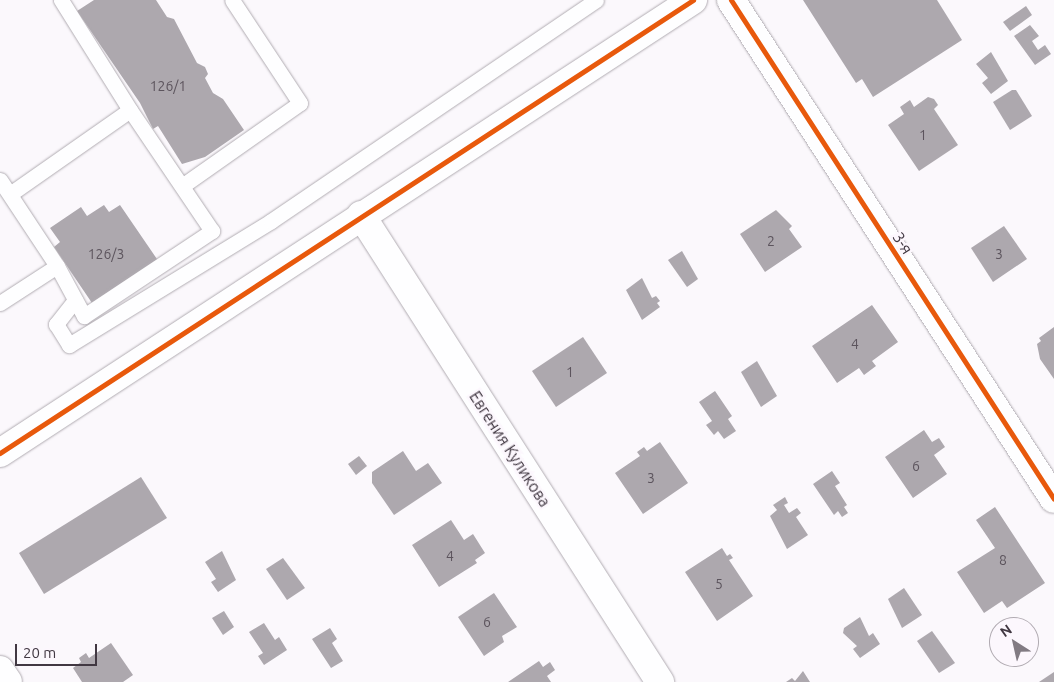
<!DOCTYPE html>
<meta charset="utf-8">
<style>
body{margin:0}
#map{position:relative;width:1054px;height:682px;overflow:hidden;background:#fbf8fc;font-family:Ubuntu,sans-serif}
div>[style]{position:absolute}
.building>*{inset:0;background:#ada8ae}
.roads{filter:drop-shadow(0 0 1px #b1acb2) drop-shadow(0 0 1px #b1acb2)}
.lane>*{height:15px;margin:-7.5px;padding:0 7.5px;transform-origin:7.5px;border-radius:7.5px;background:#fefeff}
.street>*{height:28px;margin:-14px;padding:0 14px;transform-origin:14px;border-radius:14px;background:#fefeff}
.cycleway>*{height:5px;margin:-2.5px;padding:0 2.5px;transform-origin:2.5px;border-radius:2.5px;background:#e8590c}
span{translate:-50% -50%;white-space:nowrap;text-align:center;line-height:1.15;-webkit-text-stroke:5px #fcf7fd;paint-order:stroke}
.number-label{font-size:14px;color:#5c545d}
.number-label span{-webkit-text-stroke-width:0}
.street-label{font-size:16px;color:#413842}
.north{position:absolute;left:989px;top:617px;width:50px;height:50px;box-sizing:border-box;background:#fcf7fd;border:1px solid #b1abb2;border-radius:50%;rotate:325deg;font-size:14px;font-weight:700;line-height:20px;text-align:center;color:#413842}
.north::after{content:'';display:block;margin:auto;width:18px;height:22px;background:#827b83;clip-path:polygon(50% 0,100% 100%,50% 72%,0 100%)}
.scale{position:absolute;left:15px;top:644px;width:82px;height:22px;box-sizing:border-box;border:2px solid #413842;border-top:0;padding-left:6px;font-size:15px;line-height:18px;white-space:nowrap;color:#413842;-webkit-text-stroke:4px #fcf7fd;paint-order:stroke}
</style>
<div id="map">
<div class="building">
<div style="clip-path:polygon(94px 0,156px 0,167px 17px,174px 19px,197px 63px,205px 67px,208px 74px,205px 78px,213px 93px,223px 99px,244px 130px,205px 157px,182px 164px,158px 126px,153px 129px,140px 103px,77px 11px)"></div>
<div style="clip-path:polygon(803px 0,937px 0,962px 40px,873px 97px,862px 79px,856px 83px)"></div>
<div style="clip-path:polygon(1026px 6px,1032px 15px,1010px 31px,1003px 22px)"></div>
<div style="clip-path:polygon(1030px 25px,1039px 36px,1032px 41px,1038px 50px,1045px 45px,1051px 54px,1035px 65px,1014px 36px)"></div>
<div style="clip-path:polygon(991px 52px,1008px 81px,991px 94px,982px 83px,988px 78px,976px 64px)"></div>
<div style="clip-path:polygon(1012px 90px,1016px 90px,1032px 116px,1010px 130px,993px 102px)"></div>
<div style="clip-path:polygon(928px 97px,934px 99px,938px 105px,934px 109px,958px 145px,919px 171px,888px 125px,904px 114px,900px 107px,910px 100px,914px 107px)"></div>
<div style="clip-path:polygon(104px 205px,109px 212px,120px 205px,159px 262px,92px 303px,54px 247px,60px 242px,50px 228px,81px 207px,87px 216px)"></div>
<div style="clip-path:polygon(776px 210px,792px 226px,789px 229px,802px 247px,765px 272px,740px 234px)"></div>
<div style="clip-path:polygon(1004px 226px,1027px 259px,993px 282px,971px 248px)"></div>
<div style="clip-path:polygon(682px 251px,698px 279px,687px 287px,668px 260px)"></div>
<div style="clip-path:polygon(642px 278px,652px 298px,656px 296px,660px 301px,657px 303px,660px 307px,642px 320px,626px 290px)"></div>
<div style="clip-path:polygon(872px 305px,898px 342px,872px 361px,876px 366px,864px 375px,859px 368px,837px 383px,812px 346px)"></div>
<div style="clip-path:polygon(1054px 327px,1054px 379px,1040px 359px,1037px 344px,1041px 341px,1039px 338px)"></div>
<div style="clip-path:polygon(583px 337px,607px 373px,556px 407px,532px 371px)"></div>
<div style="clip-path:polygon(757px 361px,777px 396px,761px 407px,741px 372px)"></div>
<div style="clip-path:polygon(715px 391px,732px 416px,728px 419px,736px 431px,724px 439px,718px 431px,714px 435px,706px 425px,712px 421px,699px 402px)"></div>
<div style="clip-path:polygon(924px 430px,932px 442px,939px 438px,945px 447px,934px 455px,947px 474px,913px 498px,885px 457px)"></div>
<div style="clip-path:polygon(660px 442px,688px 483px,643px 514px,615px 473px,640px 456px,637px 452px,644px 447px,647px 451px)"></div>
<div style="clip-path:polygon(403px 451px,416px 471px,428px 463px,442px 483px,394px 515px,372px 483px,372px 472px)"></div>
<div style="clip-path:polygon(359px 456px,367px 466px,356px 475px,348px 464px)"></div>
<div style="clip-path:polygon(832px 471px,840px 483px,835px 486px,847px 505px,844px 507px,848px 513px,842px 517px,838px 511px,834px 515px,813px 484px)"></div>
<div style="clip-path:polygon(141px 477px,167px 518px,44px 594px,19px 553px)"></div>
<div style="clip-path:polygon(785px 497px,788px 503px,784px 505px,789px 513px,797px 508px,801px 513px,796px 517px,808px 535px,787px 549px,770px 516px,777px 510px,773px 505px)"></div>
<div style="clip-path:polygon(995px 507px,1045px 583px,1007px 608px,1002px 601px,984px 613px,957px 572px,995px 548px,976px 520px)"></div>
<div style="clip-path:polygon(451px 520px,464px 540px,473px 534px,485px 553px,475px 560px,477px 563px,439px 587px,412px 545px)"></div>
<div style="clip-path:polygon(722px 548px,727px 556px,730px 554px,733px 558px,729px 560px,753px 596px,717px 621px,685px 572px)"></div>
<div style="clip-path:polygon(222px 551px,236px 580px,218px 592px,211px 582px,216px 579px,205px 562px)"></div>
<div style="clip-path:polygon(283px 558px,305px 588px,287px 600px,266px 569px)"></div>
<div style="clip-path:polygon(904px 588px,922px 615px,902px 628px,888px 599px)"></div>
<div style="clip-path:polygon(494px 593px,517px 627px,502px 636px,504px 642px,484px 656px,458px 617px)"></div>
<div style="clip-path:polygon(224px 611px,234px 627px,223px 635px,212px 618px)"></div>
<div style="clip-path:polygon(860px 617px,869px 636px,873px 633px,880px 644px,860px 658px,853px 649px,857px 646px,843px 633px,844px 628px)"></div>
<div style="clip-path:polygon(264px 623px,275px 640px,279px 637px,287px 650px,264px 665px,258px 656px,263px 653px,249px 632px)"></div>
<div style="clip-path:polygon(330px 628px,337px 639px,332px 643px,343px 661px,331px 668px,312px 639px)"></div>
<div style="clip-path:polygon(932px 631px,955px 663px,939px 673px,917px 641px)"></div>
<div style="clip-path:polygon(111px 643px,133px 675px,123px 682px,82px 682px,73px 668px,81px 662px,79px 658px,86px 653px,89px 658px)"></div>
<div style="clip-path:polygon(539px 661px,543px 667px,550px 662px,555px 670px,547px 676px,551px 682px,508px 682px)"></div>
<div style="clip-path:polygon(803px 671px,810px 682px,786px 682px,792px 678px,795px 681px)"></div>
<div style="clip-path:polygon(1054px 672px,1054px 682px,1039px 682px)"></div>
</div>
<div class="roads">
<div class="lane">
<div style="left:0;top:180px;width:103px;rotate:56.5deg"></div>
<div style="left:57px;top:266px;width:68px;rotate:147deg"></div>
<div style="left:182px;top:186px;width:144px;rotate:-35.1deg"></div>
<div style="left:300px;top:103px;width:123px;rotate:-123.4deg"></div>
<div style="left:10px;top:194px;width:146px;rotate:-35deg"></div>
<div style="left:130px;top:110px;width:130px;rotate:-122.1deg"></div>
<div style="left:57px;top:266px;width:57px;rotate:61.6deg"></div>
<div style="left:84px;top:316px;width:154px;rotate:-33.6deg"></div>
<div style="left:212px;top:231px;width:146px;rotate:-124.1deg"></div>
<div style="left:75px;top:300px;width:31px;rotate:128deg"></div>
<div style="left:56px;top:324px;width:25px;rotate:58deg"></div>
<div style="left:69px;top:345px;width:237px;rotate:-31.5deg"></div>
<div style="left:271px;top:221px;width:393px;rotate:-34.2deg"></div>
</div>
<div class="street">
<div style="left:731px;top:0;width:594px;rotate:57.09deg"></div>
<div style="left:361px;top:215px;width:555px;rotate:57.37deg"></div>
<div style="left:0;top:453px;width:828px;rotate:-33.17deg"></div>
<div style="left:0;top:670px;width:14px;rotate:56deg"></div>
</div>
</div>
<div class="cycleway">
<div style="left:731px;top:0;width:594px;rotate:57.09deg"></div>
<div style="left:0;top:453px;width:828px;rotate:-33.17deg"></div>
</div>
<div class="number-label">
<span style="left:168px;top:86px">126/1</span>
<span style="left:923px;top:135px">1</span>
<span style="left:771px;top:241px">2</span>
<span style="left:106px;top:254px">126/3</span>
<span style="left:999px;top:254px">3</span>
<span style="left:855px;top:344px">4</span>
<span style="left:570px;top:372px">1</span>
<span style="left:916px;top:466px">6</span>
<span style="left:651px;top:478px">3</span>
<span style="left:450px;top:556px">4</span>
<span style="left:1003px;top:560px">8</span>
<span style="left:719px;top:584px">5</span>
<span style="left:487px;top:622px">6</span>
</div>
<div class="street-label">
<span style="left:903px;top:243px;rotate:57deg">3-я</span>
<span style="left:510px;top:449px;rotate:57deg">Евгения Куликова</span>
</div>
<div class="north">N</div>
<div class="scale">20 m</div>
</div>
